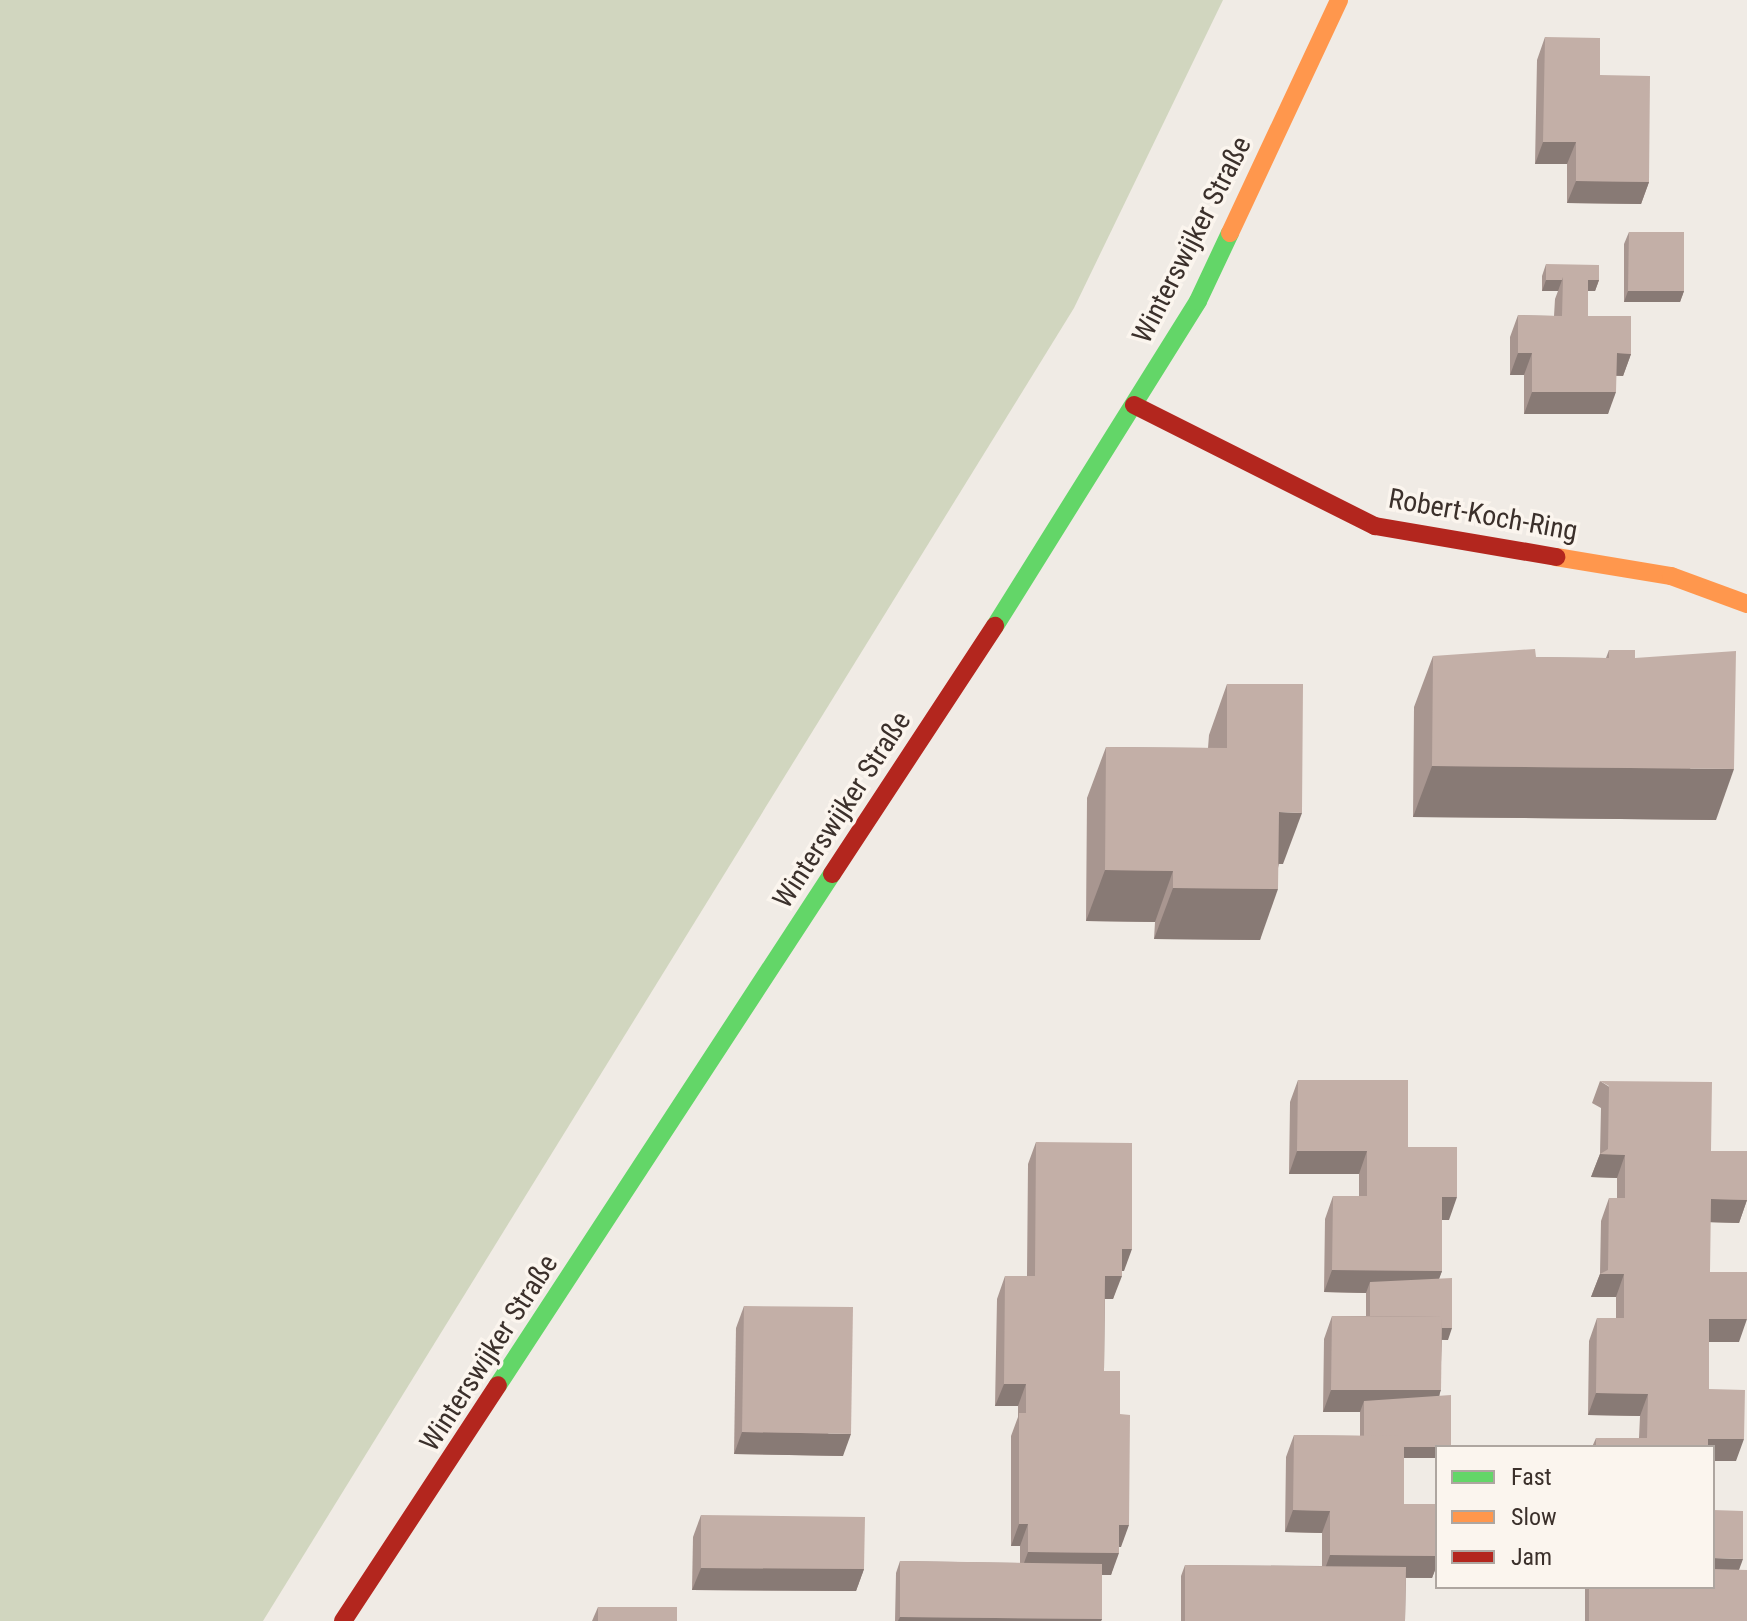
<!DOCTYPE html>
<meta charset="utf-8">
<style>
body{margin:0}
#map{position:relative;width:1747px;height:1621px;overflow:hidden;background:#f0ebe5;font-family:"Roboto Condensed",sans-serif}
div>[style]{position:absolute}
.green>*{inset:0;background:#d1d6bf}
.fast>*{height:18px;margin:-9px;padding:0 9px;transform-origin:9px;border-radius:9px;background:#63d668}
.slow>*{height:18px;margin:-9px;padding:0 9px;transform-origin:9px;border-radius:9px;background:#ff974d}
.jam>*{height:18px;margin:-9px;padding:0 9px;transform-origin:9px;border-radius:9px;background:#b3261e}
.wall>*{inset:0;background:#a89690}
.shaded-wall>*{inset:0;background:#887a75}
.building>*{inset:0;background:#c3afa7}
span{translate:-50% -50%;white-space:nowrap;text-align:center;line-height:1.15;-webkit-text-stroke:7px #fbf5ee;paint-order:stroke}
.street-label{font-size:28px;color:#3b302b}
.legend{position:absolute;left:1435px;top:1445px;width:280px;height:144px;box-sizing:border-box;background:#fbf5ee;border:2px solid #aea6a0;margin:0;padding:10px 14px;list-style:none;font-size:24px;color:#3b302b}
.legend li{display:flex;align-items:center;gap:16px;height:40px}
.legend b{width:40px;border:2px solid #aea6a0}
</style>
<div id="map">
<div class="green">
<div style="clip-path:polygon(0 0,1223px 0,1074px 308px,263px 1621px,0 1621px)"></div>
</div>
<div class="fast">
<div style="left:995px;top:626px;width:383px;rotate:-58deg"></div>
<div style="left:1198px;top:301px;width:75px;rotate:-64.8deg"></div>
<div style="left:498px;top:1385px;width:610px;rotate:-56.83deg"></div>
</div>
<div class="slow">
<div style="left:1230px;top:233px;width:257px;rotate:-64.9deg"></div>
<div style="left:1556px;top:557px;width:117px;rotate:9.4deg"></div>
<div style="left:1671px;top:576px;width:81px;rotate:20.2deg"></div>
</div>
<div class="jam">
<div style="left:1134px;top:405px;width:270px;rotate:26.7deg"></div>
<div style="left:1375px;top:526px;width:184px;rotate:9.7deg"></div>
<div style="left:832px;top:874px;width:297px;rotate:-56.7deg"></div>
<div style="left:343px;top:1621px;width:282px;rotate:-56.7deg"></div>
</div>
<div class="wall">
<div style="clip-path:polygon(1545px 37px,1600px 75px,1649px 182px,1641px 204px,1567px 203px,1567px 164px,1535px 164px,1537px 60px)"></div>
<div style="clip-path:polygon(1629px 232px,1684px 291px,1680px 302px,1624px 302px,1624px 244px)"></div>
<div style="clip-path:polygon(1546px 264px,1599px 280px,1595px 291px,1588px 291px,1588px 316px,1631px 354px,1623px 376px,1616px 376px,1608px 414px,1524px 414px,1524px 375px,1510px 375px,1510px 337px,1518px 315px,1554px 316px,1555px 299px,1558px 291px,1542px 291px,1542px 276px)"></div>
<div style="clip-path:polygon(1609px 650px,1635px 658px,1716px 820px,1413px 817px,1414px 707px,1433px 656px,1606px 658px)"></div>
<div style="clip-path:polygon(1227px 684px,1283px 864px,1279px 864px,1260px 940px,1154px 939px,1155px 922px,1086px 921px,1087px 798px,1106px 747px,1208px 748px,1209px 735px)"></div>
<div style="clip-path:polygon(1298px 1080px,1408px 1147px,1449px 1220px,1442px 1220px,1442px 1271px,1439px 1278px,1448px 1340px,1442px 1339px,1437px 1458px,1404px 1458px,1404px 1504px,1437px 1504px,1437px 1565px,1432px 1578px,1406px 1578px,1405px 1621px,1181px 1621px,1181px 1576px,1185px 1565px,1322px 1566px,1322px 1533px,1285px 1532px,1286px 1457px,1294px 1435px,1360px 1436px,1360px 1412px,1323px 1412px,1324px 1339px,1332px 1316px,1366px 1316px,1366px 1293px,1324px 1292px,1325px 1219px,1333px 1196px,1359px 1196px,1359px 1174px,1289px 1174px,1290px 1102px)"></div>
<div style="clip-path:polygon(1600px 1081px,1711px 1151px,1747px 1200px,1739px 1223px,1710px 1222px,1710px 1272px,1739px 1342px,1709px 1342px,1709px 1389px,1736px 1461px,1713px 1461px,1713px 1447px,1592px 1447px,1596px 1438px,1639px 1438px,1640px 1416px,1588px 1415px,1589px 1341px,1597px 1318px,1616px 1318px,1616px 1297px,1591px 1297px,1600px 1274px,1601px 1221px,1609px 1198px,1617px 1198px,1617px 1178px,1591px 1177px,1600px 1154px,1601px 1108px,1592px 1103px)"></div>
<div style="clip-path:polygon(1036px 1142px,1124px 1271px,1122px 1271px,1113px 1299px,1105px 1299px,1104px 1371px,1120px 1414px,1121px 1547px,1119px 1547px,1111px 1575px,1102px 1575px,1102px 1619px,1101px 1621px,895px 1621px,896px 1573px,900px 1561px,1020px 1563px,1020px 1546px,1011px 1546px,1011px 1436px,1018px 1417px,1018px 1406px,995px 1406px,997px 1299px,1005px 1276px,1027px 1276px,1028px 1164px)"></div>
<div style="clip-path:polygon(744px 1306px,843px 1456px,734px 1454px,736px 1328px)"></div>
<div style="clip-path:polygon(701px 1515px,864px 1569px,856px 1591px,692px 1590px,693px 1537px)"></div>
<div style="clip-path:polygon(1739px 1570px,1747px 1621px,1585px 1621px,1585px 1587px,1713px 1587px)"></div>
<div style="clip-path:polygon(598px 1607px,677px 1621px,592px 1621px)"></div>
</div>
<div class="shaded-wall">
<div style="clip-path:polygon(1543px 142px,1576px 142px,1567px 164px,1535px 164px)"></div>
<div style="clip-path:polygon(1576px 181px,1649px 182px,1641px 204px,1567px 203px)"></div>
<div style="clip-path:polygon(1546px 280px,1562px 280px,1558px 291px,1542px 291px)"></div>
<div style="clip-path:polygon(1563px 280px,1599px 280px,1595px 291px,1563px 291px)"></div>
<div style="clip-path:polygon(1628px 291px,1684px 291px,1680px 302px,1624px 302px)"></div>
<div style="clip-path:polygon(1518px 353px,1532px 353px,1524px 375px,1510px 375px)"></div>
<div style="clip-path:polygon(1617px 353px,1631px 354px,1623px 376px,1609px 375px)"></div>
<div style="clip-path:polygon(1532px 392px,1616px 392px,1608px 414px,1524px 414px)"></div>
<div style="clip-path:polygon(1432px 766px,1734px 769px,1716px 820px,1413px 817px)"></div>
<div style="clip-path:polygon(1279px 812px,1302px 813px,1283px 864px,1260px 863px)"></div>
<div style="clip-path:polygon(1105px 870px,1173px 871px,1155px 922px,1086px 921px)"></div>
<div style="clip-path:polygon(1173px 888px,1278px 889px,1260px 940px,1154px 939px)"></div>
<div style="clip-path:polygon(1297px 1151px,1367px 1151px,1359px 1174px,1289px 1174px)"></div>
<div style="clip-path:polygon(1600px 1154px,1625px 1155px,1617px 1178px,1591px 1177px)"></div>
<div style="clip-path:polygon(1442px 1197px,1457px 1197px,1449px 1220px,1434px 1220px)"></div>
<div style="clip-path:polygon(1711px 1199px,1747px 1200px,1739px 1223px,1702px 1222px)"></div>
<div style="clip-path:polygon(1122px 1249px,1132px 1249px,1124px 1271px,1114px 1271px)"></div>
<div style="clip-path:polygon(1332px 1270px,1442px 1271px,1434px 1293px,1370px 1282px,1366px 1293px,1324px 1292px)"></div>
<div style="clip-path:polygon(1600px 1274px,1624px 1274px,1616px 1297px,1591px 1297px)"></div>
<div style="clip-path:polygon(1105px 1276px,1122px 1276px,1113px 1299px,1097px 1299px)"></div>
<div style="clip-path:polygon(1709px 1319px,1747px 1319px,1739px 1342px,1701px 1342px)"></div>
<div style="clip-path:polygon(1370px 1327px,1452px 1328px,1448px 1340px,1366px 1339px)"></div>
<div style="clip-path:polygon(1004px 1384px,1026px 1384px,1018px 1406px,995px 1406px)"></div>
<div style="clip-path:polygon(1331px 1390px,1441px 1390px,1433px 1412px,1364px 1401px,1360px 1412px,1323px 1412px)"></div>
<div style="clip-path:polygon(1596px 1393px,1648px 1394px,1640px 1416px,1588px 1415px)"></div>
<div style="clip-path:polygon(742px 1432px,851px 1434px,843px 1456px,734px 1454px)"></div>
<div style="clip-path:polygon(1708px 1439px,1744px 1439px,1736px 1461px,1713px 1461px,1713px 1447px,1705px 1447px)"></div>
<div style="clip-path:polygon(1364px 1447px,1437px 1447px,1437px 1458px,1359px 1458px)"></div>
<div style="clip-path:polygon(1293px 1510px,1330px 1511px,1322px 1533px,1285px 1532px)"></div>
<div style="clip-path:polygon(1019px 1524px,1028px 1524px,1020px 1546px,1011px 1546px)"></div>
<div style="clip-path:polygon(1119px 1525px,1129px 1525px,1121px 1547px,1111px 1547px)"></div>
<div style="clip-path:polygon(1028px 1552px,1119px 1553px,1111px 1575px,1020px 1574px)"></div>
<div style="clip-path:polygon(1330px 1555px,1437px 1556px,1437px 1565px,1432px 1578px,1322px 1577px)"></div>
<div style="clip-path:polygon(1713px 1558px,1743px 1559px,1735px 1581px,1713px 1581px)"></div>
<div style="clip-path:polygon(701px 1568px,864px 1569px,856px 1591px,692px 1590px)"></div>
<div style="clip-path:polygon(900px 1617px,1102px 1619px,1101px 1621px,898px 1621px)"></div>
</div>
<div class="building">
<div style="clip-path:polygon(1545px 37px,1600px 38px,1600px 75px,1650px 76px,1649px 182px,1576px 181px,1576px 142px,1543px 142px)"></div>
<div style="clip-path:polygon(1629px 232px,1684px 232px,1684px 291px,1628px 291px)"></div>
<div style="clip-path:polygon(1546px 264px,1599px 265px,1599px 280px,1588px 280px,1588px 277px,1563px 277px,1562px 280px,1546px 280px)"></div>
<div style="clip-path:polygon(1563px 277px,1588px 277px,1588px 316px,1631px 316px,1631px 354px,1617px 353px,1616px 392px,1532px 392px,1532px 353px,1518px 353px,1518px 315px,1562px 316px)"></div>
<div style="clip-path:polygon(1535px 649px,1536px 657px,1609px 658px,1609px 650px,1635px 650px,1635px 658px,1736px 651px,1734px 769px,1432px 766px,1433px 656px)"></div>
<div style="clip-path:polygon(1227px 684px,1303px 684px,1302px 813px,1279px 812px,1278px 889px,1173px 888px,1173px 871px,1105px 870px,1106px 747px,1227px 748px)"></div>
<div style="clip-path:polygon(1298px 1080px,1408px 1080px,1408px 1147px,1457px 1147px,1457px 1197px,1442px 1197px,1442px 1271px,1332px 1270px,1333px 1196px,1367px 1196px,1367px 1151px,1297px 1151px)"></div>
<div style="clip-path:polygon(1600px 1081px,1712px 1082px,1711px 1151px,1747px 1151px,1747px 1200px,1711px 1199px,1710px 1272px,1747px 1272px,1747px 1319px,1709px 1319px,1709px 1389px,1745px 1390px,1744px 1439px,1708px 1439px,1708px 1447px,1596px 1447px,1596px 1438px,1647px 1438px,1648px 1394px,1596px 1393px,1597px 1318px,1624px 1318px,1624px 1274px,1600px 1274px,1608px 1270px,1609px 1198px,1625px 1198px,1625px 1155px,1600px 1154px,1608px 1149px,1609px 1086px)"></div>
<div style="clip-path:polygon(1036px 1142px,1132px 1143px,1132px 1249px,1122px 1249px,1122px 1276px,1105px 1276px,1104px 1371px,1120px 1371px,1120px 1414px,1130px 1415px,1129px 1525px,1119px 1525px,1119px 1553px,1028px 1552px,1028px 1524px,1019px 1524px,1019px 1413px,1026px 1413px,1026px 1384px,1004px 1384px,1005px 1276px,1035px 1276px)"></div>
<div style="clip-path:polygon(1452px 1278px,1452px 1328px,1442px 1328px,1442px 1317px,1370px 1316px,1370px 1282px)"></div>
<div style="clip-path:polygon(744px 1306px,853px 1307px,851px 1434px,742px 1432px)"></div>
<div style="clip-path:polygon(1332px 1316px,1442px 1317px,1441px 1390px,1331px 1390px)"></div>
<div style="clip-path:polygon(1451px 1395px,1451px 1447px,1404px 1447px,1404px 1436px,1364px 1436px,1364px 1401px)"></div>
<div style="clip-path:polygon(1294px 1435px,1404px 1436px,1404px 1504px,1437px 1504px,1437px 1556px,1330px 1555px,1330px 1511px,1293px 1510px)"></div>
<div style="clip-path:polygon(1713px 1510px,1743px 1511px,1743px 1559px,1713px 1558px)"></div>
<div style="clip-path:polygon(701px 1515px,865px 1517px,864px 1569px,701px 1568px)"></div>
<div style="clip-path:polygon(900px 1561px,1102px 1564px,1102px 1619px,900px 1617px)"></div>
<div style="clip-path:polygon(1185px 1565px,1406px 1567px,1405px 1621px,1185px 1621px)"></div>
<div style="clip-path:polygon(1713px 1569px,1747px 1570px,1747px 1621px,1589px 1621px,1589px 1587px,1713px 1587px)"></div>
<div style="clip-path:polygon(598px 1607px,677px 1607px,677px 1621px,598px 1621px)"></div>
</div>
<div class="street-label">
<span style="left:1192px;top:240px;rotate:-63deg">Winterswijker Straße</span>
<span style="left:1483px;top:515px;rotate:10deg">Robert-Koch-Ring</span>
<span style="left:842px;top:810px;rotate:-57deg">Winterswijker Straße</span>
<span style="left:489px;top:1353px;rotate:-57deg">Winterswijker Straße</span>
</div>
<ul class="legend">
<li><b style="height:10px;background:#63d668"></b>Fast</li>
<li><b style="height:10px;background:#ff974d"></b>Slow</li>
<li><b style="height:10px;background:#b3261e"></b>Jam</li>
</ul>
</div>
